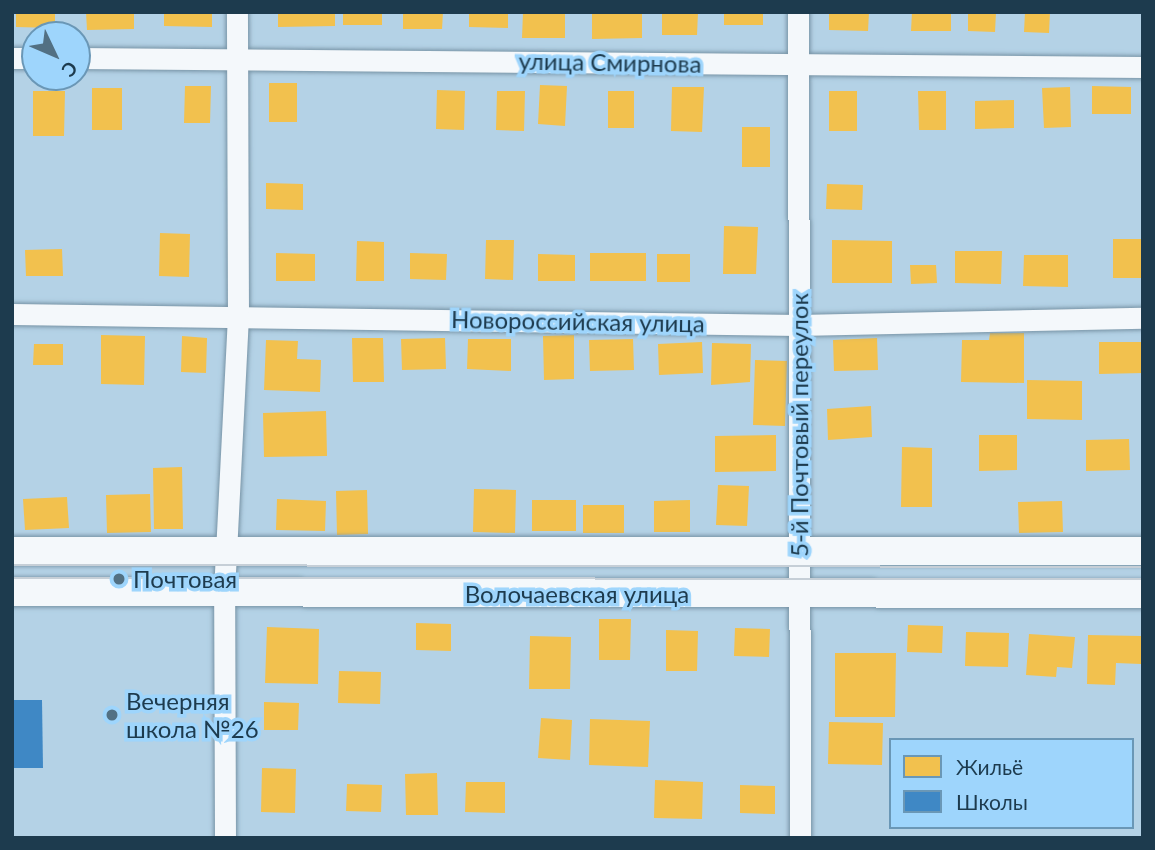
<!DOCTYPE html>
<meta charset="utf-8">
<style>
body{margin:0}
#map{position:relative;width:1155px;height:850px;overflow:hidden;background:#b4d2e6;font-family:Lato,sans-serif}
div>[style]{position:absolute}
.homes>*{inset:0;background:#f2c14e}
.schools>*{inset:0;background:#3f88c5}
.roads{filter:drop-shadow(0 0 2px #7793a5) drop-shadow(0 0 2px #7793a5)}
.street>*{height:21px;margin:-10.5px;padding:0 10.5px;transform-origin:10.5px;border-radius:10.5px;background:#f4f8fb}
.secondary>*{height:28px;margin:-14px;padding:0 14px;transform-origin:14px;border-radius:14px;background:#f4f8fb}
.tram>*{height:2px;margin:-1px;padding:0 1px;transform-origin:1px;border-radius:1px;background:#c6cfd7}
.dots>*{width:19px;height:19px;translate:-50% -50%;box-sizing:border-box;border:4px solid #9ed5fc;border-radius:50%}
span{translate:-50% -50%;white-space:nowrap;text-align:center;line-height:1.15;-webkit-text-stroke:7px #9ed5fc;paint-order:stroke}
.street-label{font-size:24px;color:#1d3b4e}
.poi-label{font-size:24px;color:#1d3b4e}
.left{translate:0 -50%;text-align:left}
.frame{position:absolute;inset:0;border:14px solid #1d3b4e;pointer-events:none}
.legend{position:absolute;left:889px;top:738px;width:245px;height:91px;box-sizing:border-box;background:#9ed5fc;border:2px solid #6a97b6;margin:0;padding:9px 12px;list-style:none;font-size:21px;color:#1d3b4e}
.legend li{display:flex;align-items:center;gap:14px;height:35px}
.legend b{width:35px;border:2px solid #6a97b6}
.north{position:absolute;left:21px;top:21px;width:70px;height:70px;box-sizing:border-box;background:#9ed5fc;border:2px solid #6a97b6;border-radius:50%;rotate:134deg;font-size:19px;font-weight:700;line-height:28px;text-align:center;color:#1d3b4e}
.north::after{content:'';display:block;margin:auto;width:24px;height:32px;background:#527083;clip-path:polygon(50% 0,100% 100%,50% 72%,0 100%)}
</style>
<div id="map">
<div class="homes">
<div style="clip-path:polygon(16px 12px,55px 12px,55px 28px,16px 27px)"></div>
<div style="clip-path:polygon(86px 12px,134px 12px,134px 29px,87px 30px)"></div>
<div style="clip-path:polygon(164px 12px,212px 12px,212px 27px,164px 26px)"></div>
<div style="clip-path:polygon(278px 12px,335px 12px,335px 26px,278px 27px)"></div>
<div style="clip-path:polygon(343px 12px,382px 12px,382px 25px,343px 25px)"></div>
<div style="clip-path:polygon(403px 12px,443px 12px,442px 29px,403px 29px)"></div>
<div style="clip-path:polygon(469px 12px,508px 12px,508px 28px,469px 27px)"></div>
<div style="clip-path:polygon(523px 12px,565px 12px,565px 38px,522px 38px)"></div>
<div style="clip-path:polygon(592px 12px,642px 12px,642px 38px,592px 39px)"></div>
<div style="clip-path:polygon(662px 12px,698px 12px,697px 35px,662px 35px)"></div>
<div style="clip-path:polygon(724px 12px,763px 12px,763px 25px,724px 25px)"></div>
<div style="clip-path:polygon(829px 12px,869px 12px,868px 31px,829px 30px)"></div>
<div style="clip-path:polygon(912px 12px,951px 12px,951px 31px,911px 31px)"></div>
<div style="clip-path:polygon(968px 12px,996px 12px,995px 32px,968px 31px)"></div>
<div style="clip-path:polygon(1025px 12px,1050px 12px,1049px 33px,1024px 32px)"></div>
<div style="clip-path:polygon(269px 83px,297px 83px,297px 122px,269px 122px)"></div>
<div style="clip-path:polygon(540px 85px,567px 86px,565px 126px,538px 124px)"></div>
<div style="clip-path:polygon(185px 86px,211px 86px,210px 123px,184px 123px)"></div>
<div style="clip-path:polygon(1092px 86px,1131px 87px,1131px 114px,1092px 114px)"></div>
<div style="clip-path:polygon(672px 87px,704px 87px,702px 132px,671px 131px)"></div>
<div style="clip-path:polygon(1070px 87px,1071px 127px,1044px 128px,1042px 88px)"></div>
<div style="clip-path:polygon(92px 88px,122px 88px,122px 130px,92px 130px)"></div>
<div style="clip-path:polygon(437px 90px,465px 91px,464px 130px,436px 129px)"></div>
<div style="clip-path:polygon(33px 91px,65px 91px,64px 136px,33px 136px)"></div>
<div style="clip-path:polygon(497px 91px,525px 91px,524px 131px,496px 130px)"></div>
<div style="clip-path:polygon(608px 91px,634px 91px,634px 128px,608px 128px)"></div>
<div style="clip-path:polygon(829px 91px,857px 91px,857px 131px,829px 131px)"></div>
<div style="clip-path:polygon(918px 91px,946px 91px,946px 130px,919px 130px)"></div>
<div style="clip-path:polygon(1014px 100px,1014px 128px,975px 129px,975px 101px)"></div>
<div style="clip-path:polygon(742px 127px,770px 127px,770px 167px,742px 167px)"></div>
<div style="clip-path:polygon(266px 183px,303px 184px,303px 210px,266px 209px)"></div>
<div style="clip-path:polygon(827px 184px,863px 185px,862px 210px,826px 209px)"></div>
<div style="clip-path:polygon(724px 226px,758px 227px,756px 274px,723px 274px)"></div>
<div style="clip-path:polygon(160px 233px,190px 234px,189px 277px,159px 276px)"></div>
<div style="clip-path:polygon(1113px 239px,1141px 239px,1141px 278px,1113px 278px)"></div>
<div style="clip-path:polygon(486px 240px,514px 240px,513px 280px,485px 279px)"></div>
<div style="clip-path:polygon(832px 240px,892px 241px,892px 283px,832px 283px)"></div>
<div style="clip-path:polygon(357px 241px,384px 242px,384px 281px,356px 281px)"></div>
<div style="clip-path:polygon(62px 249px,63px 276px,26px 276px,25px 250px)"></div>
<div style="clip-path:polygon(955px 251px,1002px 251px,1001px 284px,955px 283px)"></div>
<div style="clip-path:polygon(276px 253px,315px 254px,315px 281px,276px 281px)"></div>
<div style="clip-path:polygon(410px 253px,447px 254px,446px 280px,410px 279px)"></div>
<div style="clip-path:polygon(590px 253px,646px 253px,646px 281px,590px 281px)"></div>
<div style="clip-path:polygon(538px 254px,575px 255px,575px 281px,538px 281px)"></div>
<div style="clip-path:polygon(657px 254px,690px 254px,690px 282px,657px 282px)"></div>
<div style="clip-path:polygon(1024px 255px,1068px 255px,1068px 287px,1023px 286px)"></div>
<div style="clip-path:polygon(910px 265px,936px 265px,937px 283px,911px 284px)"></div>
<div style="clip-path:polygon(990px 333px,1024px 333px,1024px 383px,961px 382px,962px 340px,989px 340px)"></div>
<div style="clip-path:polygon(101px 335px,145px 336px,144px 385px,101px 384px)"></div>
<div style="clip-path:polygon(574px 335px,574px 379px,544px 380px,543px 336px)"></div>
<div style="clip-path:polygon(182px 336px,207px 338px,206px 373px,181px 372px)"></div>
<div style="clip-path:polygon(352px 338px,383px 338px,384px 382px,353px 382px)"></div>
<div style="clip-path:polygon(445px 338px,446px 369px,402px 370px,401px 339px)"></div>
<div style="clip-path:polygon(877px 338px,878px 370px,834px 371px,833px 340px)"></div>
<div style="clip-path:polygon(468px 339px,511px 339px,511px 371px,467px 369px)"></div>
<div style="clip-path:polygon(633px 339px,634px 370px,590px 371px,589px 340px)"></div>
<div style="clip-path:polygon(266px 340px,298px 341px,297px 359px,321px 360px,320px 392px,264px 390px)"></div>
<div style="clip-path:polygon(702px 342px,703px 373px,659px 375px,658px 344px)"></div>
<div style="clip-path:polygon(1099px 342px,1143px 342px,1143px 373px,1099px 374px)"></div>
<div style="clip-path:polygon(712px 343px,751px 344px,750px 382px,711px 385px)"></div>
<div style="clip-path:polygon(34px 344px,63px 344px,63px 365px,33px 365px)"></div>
<div style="clip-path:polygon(755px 360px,787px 361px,785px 426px,753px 425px)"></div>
<div style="clip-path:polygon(1027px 380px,1082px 381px,1082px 420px,1027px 419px)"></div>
<div style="clip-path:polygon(871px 406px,872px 437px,828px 440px,827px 409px)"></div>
<div style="clip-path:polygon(326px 411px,327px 456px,264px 457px,263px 413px)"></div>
<div style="clip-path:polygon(776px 435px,776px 471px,715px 472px,715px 436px)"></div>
<div style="clip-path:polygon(979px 435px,1017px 435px,1017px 470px,979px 471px)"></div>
<div style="clip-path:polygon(1129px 439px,1130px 470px,1086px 471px,1086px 440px)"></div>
<div style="clip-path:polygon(902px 447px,932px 448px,932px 507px,901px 507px)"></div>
<div style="clip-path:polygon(182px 467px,183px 529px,154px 529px,153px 468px)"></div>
<div style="clip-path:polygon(718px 485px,749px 486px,747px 526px,716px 525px)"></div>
<div style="clip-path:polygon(474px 489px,516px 490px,515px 533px,473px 532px)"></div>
<div style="clip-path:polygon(367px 490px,368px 534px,337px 535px,336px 491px)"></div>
<div style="clip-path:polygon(150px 494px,151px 532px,107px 533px,106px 495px)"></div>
<div style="clip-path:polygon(67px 497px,69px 528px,25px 530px,23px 499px)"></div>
<div style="clip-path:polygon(277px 499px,326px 501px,325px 531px,276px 530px)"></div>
<div style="clip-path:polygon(532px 500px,576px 500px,576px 531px,532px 531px)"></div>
<div style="clip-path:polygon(690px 500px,690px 532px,654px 532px,654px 501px)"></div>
<div style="clip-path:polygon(1062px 501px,1063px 532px,1019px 533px,1018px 502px)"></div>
<div style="clip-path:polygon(583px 505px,624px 505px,624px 533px,583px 533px)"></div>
<div style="clip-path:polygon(599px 619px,631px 619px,630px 660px,599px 660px)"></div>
<div style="clip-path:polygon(416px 623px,451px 624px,451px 651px,416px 650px)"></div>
<div style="clip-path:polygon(908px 625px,943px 626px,942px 653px,907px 652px)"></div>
<div style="clip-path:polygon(267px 627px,319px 629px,318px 684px,265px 683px)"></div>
<div style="clip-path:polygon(735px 628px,770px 629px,769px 657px,734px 656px)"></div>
<div style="clip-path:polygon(666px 630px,698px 631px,697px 671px,666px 671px)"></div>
<div style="clip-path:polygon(966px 632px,1009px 633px,1008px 667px,965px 666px)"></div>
<div style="clip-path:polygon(1029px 634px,1075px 637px,1072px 668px,1057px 667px,1056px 677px,1026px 675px)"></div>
<div style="clip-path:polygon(1088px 635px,1141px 636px,1141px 664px,1116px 663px,1115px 685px,1087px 684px)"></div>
<div style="clip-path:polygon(530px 636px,571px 637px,570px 689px,529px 689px)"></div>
<div style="clip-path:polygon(835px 653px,896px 653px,895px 717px,835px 717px)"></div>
<div style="clip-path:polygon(339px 671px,381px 672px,380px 704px,338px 703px)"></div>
<div style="clip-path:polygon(264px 702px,299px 703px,298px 730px,264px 730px)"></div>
<div style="clip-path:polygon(541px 718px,572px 720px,570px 760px,538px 758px)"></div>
<div style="clip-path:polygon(590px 719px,650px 721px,648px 767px,589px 765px)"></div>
<div style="clip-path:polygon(829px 722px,883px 723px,882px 765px,828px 764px)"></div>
<div style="clip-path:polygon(262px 768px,296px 769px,295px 813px,261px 812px)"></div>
<div style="clip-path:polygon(437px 773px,438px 815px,406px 815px,405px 774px)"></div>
<div style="clip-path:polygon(655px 780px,703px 782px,702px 819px,654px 818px)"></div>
<div style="clip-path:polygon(466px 782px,505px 782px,505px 813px,465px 812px)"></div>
<div style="clip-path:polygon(347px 784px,382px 785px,381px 812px,346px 811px)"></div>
<div style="clip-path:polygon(740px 785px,775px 786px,775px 814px,740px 813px)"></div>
</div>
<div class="schools">
<div style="clip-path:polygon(12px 700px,42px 700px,43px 768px,12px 768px)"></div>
</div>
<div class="roads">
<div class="street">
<div style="left:798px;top:12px;width:826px;rotate:89.86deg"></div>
<div style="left:12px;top:58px;width:23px"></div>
<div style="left:77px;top:58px;width:1066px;rotate:0.48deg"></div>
<div style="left:12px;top:314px;width:786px;rotate:0.8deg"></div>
<div style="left:798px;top:325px;width:345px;rotate:-1.2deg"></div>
<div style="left:225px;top:838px;width:246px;rotate:-90.2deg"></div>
<div style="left:224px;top:592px;width:277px;rotate:-87.1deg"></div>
<div style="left:238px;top:315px;width:303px;rotate:-90.2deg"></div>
</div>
<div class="secondary">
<div style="left:12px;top:551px;width:1131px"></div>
<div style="left:12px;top:592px;width:1131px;rotate:0.1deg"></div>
</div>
</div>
<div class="tram">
<div style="left:12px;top:565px;width:1131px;rotate:0.1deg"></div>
<div style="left:12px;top:578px;width:1131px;rotate:0.05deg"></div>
</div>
<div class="dots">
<div style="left:119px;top:579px;background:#527083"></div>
<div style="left:112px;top:715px;background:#527083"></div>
</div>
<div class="street-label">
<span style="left:610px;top:62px;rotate:1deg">улица Смирнова</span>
<span style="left:578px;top:321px;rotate:1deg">Новороссийская улица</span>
<span style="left:799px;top:425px;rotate:-90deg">5-й Почтовый переулок</span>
<span style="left:577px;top:594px">Волочаевская улица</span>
</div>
<div class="poi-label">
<span class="left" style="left:133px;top:579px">Почтовая</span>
<span class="left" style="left:126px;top:715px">Вечерняя<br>школа №26</span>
</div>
<div class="frame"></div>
<ul class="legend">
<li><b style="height:19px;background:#f2c14e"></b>Жильё</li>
<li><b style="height:19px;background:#3f88c5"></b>Школы</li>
</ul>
<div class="north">С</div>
</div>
